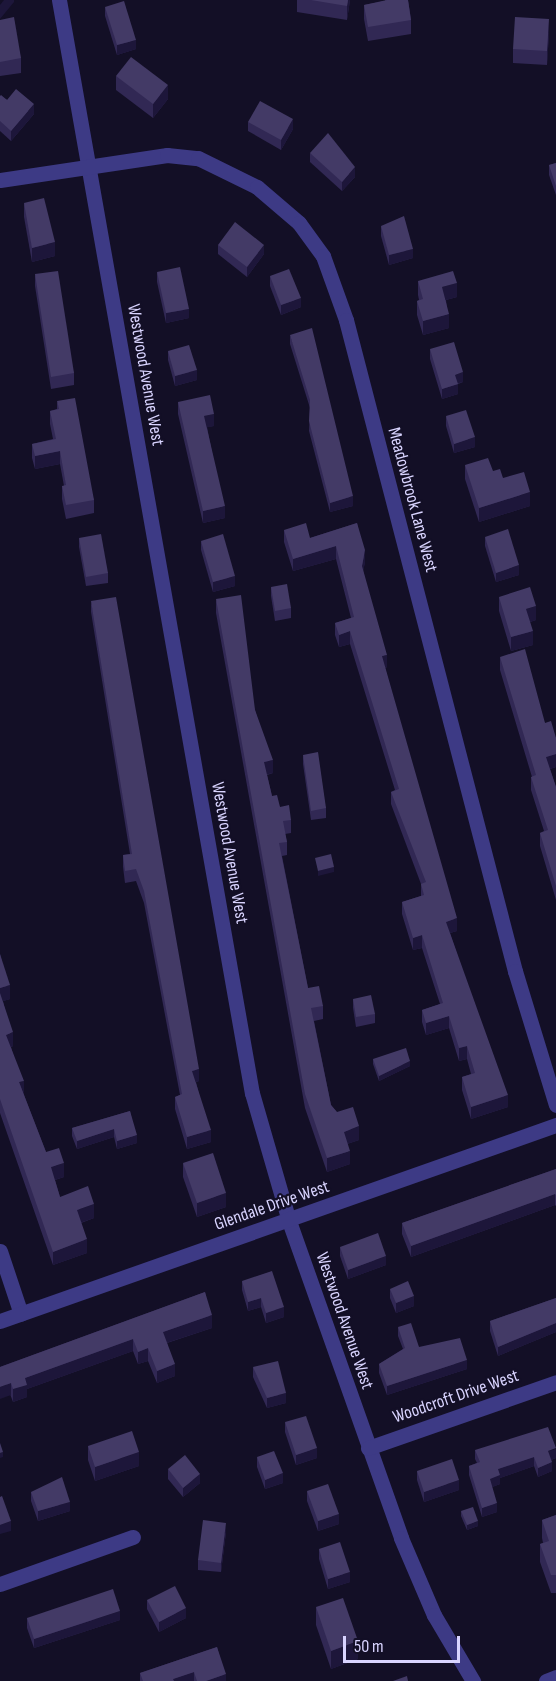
<!DOCTYPE html>
<style>
body{margin:0}
#map{position:relative;width:556px;height:1681px;overflow:hidden;background:#130f26;font-family:"Sofia Sans Condensed",sans-serif}
div>[style]{position:absolute}
.minor>*{height:15px;margin:-7.5px;padding:0 7.5px;transform-origin:7.5px;border-radius:7.5px;background:#3d3a85}
.wall>*{inset:0;background:#312854}
.shaded-wall>*{inset:0;background:#1d163a}
.building>*{inset:0;background:#433a66}
span{translate:-50% -50%;white-space:nowrap;text-align:center;line-height:1.15;-webkit-text-stroke:4.5px #130f26;paint-order:stroke}
.street-label{font-size:18px;color:#d9d4ff}
.scale{position:absolute;left:343px;top:1636px;width:117px;height:27px;box-sizing:border-box;border:3px solid #d9d4ff;border-top:0;padding-left:8px;font-size:18px;line-height:21px;white-space:nowrap;color:#d9d4ff;-webkit-text-stroke:4px #130f26;paint-order:stroke}
</style>
<div id="map">
<div class="minor">
<div style="left:59px;top:0;width:1110px;rotate:79.99deg"></div>
<div style="left:252px;top:1093px;width:133px;rotate:73.9deg"></div>
<div style="left:289px;top:1221px;width:336px;rotate:70.5deg"></div>
<div style="left:401px;top:1538px;width:84px;rotate:66.8deg"></div>
<div style="left:434px;top:1615px;width:77px;rotate:59.4deg"></div>
<div style="left:0;top:180px;width:169px;rotate:-8.5deg"></div>
<div style="left:167px;top:155px;width:31px;rotate:6deg"></div>
<div style="left:198px;top:158px;width:66px;rotate:26.2deg"></div>
<div style="left:257px;top:187px;width:55px;rotate:40.6deg"></div>
<div style="left:299px;top:223px;width:41px;rotate:54deg"></div>
<div style="left:323px;top:256px;width:68px;rotate:70.2deg"></div>
<div style="left:346px;top:320px;width:673px;rotate:75.45deg"></div>
<div style="left:515px;top:971px;width:140px;rotate:73deg"></div>
<div style="left:0;top:1251px;width:66px;rotate:71.6deg"></div>
<div style="left:0;top:1321px;width:590px;rotate:-19.42deg"></div>
<div style="left:368px;top:1448px;width:199px;rotate:-19.3deg"></div>
<div style="left:0;top:1584px;width:141px;rotate:-19.5deg"></div>
<div style="left:546px;top:1681px;width:11px;rotate:-22deg"></div>
</div>
<div class="wall">
<div style="clip-path:polygon(297px 0,350px 0,347px 20px,297px 12px)"></div>
<div style="clip-path:polygon(385px 0,408px 0,411px 20px,411px 34px,368px 41px,364px 19px,364px 5px,385px 1px)"></div>
<div style="clip-path:polygon(105px 7px,136px 49px,117px 55px,105px 16px)"></div>
<div style="clip-path:polygon(0 20px,21px 58px,21px 73px,0 76px)"></div>
<div style="clip-path:polygon(549px 33px,547px 65px,513px 63px,513px 49px)"></div>
<div style="clip-path:polygon(116px 76px,168px 99px,153px 118px,116px 90px)"></div>
<div style="clip-path:polygon(0 96px,34px 114px,11px 141px,0 131px)"></div>
<div style="clip-path:polygon(248px 122px,293px 129px,281px 150px,248px 131px)"></div>
<div style="clip-path:polygon(310px 153px,355px 177px,342px 191px,310px 162px)"></div>
<div style="clip-path:polygon(556px 163px,556px 195px,549px 175px,549px 165px)"></div>
<div style="clip-path:polygon(24px 203px,55px 256px,32px 262px,24px 217px)"></div>
<div style="clip-path:polygon(381px 226px,413px 258px,389px 265px,381px 236px)"></div>
<div style="clip-path:polygon(218px 245px,264px 254px,247px 277px,218px 254px)"></div>
<div style="clip-path:polygon(157px 272px,189px 318px,166px 323px,157px 282px)"></div>
<div style="clip-path:polygon(35px 274px,74px 373px,74px 385px,51px 389px,35px 286px)"></div>
<div style="clip-path:polygon(270px 276px,301px 307px,281px 315px,270px 286px)"></div>
<div style="clip-path:polygon(418px 281px,457px 297px,446px 300px,449px 328px,423px 335px,417px 315px,417px 301px,419px 300px,418px 295px)"></div>
<div style="clip-path:polygon(290px 335px,353px 506px,330px 512px,309px 431px,310px 408px,290px 344px)"></div>
<div style="clip-path:polygon(430px 349px,463px 382px,458px 384px,458px 394px,442px 399px,430px 359px)"></div>
<div style="clip-path:polygon(168px 351px,197px 380px,175px 386px,168px 360px)"></div>
<div style="clip-path:polygon(57px 401px,94px 500px,94px 513px,66px 519px,62px 499px,62px 486px,64px 486px,60px 464px,35px 469px,32px 458px,32px 444px,53px 439px,50px 424px,50px 411px,57px 409px)"></div>
<div style="clip-path:polygon(178px 402px,214px 426px,207px 427px,225px 518px,203px 523px,178px 414px)"></div>
<div style="clip-path:polygon(446px 416px,475px 447px,454px 453px,446px 426px)"></div>
<div style="clip-path:polygon(465px 465px,493px 471px,503px 478px,530px 506px,479px 522px,465px 479px)"></div>
<div style="clip-path:polygon(357px 523px,365px 562px,363px 571px,387px 667px,385px 668px,457px 931px,450px 933px,508px 1107px,471px 1119px,462px 1090px,462px 1077px,471px 1074px,467px 1059px,459px 1061px,449px 1028px,426px 1035px,422px 1022px,422px 1010px,440px 1004px,422px 948px,413px 950px,402px 914px,402px 902px,421px 896px,421px 884px,391px 804px,391px 792px,395px 790px,350px 644px,339px 647px,335px 635px,335px 623px,351px 618px,336px 559px,293px 571px,284px 542px,284px 530px,310px 538px)"></div>
<div style="clip-path:polygon(485px 537px,519px 575px,496px 582px,485px 546px)"></div>
<div style="clip-path:polygon(79px 538px,108px 573px,108px 583px,86px 586px,79px 547px)"></div>
<div style="clip-path:polygon(201px 541px,235px 586px,213px 592px,201px 550px)"></div>
<div style="clip-path:polygon(271px 587px,291px 608px,291px 618px,275px 621px,271px 596px)"></div>
<div style="clip-path:polygon(499px 597px,536px 620px,530px 622px,533px 645px,511px 651px,499px 611px)"></div>
<div style="clip-path:polygon(216px 599px,255px 710px,273px 773px,267px 775px,272px 796px,280px 807px,291px 820px,291px 833px,285px 834px,287px 842px,287px 855px,282px 856px,308px 988px,323px 1006px,323px 1019px,314px 1021px,331px 1105px,359px 1140px,347px 1144px,350px 1164px,327px 1172px,305px 1108px,216px 613px)"></div>
<div style="clip-path:polygon(91px 601px,199px 1081px,196px 1082px,211px 1142px,187px 1149px,175px 1109px,175px 1097px,180px 1095px,144px 903px,136px 881px,125px 883px,123px 867px,123px 855px,130px 854px,91px 612px)"></div>
<div style="clip-path:polygon(500px 657px,545px 723px,556px 738px,556px 767px,550px 769px,556px 787px,556px 900px,540px 846px,540px 833px,544px 831px,531px 790px,531px 777px,532px 777px,500px 670px)"></div>
<div style="clip-path:polygon(303px 755px,326px 808px,326px 818px,311px 820px,303px 764px)"></div>
<div style="clip-path:polygon(0 954px,10px 999px,3px 1001px,13px 1046px,11px 1047px,24px 1095px,46px 1152px,64px 1177px,55px 1180px,60px 1197px,94px 1218px,81px 1223px,87px 1253px,53px 1265px,0 1113px)"></div>
<div style="clip-path:polygon(353px 999px,375px 1014px,375px 1023px,356px 1027px,353px 1008px)"></div>
<div style="clip-path:polygon(373px 1059px,410px 1066px,379px 1081px,373px 1064px)"></div>
<div style="clip-path:polygon(130px 1111px,137px 1143px,117px 1149px,114px 1137px,77px 1149px,72px 1136px,72px 1128px)"></div>
<div style="clip-path:polygon(183px 1163px,226px 1207px,197px 1217px,183px 1177px)"></div>
<div style="clip-path:polygon(556px 1169px,556px 1206px,555px 1205px,411px 1257px,402px 1234px,402px 1223px)"></div>
<div style="clip-path:polygon(340px 1247px,386px 1265px,348px 1279px,340px 1256px)"></div>
<div style="clip-path:polygon(242px 1281px,284px 1317px,266px 1323px,261px 1307px,248px 1311px,242px 1290px)"></div>
<div style="clip-path:polygon(390px 1289px,414px 1306px,396px 1313px,390px 1298px)"></div>
<div style="clip-path:polygon(205px 1292px,212px 1328px,167px 1343px,175px 1376px,157px 1383px,148px 1361px,138px 1364px,133px 1351px,27px 1389px,27px 1397px,13px 1402px,0 1367px)"></div>
<div style="clip-path:polygon(556px 1298px,556px 1332px,498px 1356px,490px 1331px,490px 1321px)"></div>
<div style="clip-path:polygon(398px 1327px,419px 1347px,467px 1369px,387px 1395px,379px 1373px,379px 1364px,403px 1349px,398px 1336px)"></div>
<div style="clip-path:polygon(253px 1367px,286px 1403px,267px 1408px,253px 1377px)"></div>
<div style="clip-path:polygon(285px 1422px,317px 1458px,296px 1465px,285px 1432px)"></div>
<div style="clip-path:polygon(88px 1446px,139px 1466px,95px 1481px,88px 1460px)"></div>
<div style="clip-path:polygon(475px 1450px,556px 1458px,551px 1460px,552px 1471px,538px 1477px,534px 1466px,500px 1478px,500px 1484px,492px 1487px,497px 1512px,482px 1517px,469px 1475px,469px 1466px,477px 1463px,475px 1459px)"></div>
<div style="clip-path:polygon(257px 1457px,283px 1483px,265px 1489px,257px 1467px)"></div>
<div style="clip-path:polygon(168px 1469px,200px 1483px,183px 1497px,168px 1479px)"></div>
<div style="clip-path:polygon(417px 1471px,459px 1490px,424px 1502px,417px 1480px)"></div>
<div style="clip-path:polygon(307px 1491px,339px 1524px,318px 1531px,307px 1501px)"></div>
<div style="clip-path:polygon(31px 1492px,70px 1511px,38px 1521px,31px 1501px)"></div>
<div style="clip-path:polygon(461px 1511px,478px 1526px,467px 1530px,461px 1516px)"></div>
<div style="clip-path:polygon(556px 1515px,556px 1593px,551px 1593px,540px 1562px,540px 1544px,543px 1543px,542px 1538px,542px 1520px)"></div>
<div style="clip-path:polygon(226px 1532px,221px 1572px,198px 1570px,198px 1560px)"></div>
<div style="clip-path:polygon(319px 1549px,350px 1582px,328px 1589px,319px 1559px)"></div>
<div style="clip-path:polygon(147px 1600px,186px 1618px,159px 1632px,147px 1609px)"></div>
<div style="clip-path:polygon(316px 1607px,358px 1659px,331px 1669px,316px 1625px)"></div>
<div style="clip-path:polygon(27px 1618px,120px 1620px,34px 1648px,27px 1628px)"></div>
<div style="clip-path:polygon(217px 1647px,226px 1681px,140px 1681px,140px 1673px)"></div>
</div>
<div class="shaded-wall">
<div style="clip-path:polygon(4px 0,14px 0,14px 2px,0 19px,0 5px)"></div>
<div style="clip-path:polygon(348px 0,350px 0,347px 20px,347px 6px)"></div>
<div style="clip-path:polygon(549px 19px,549px 33px,547px 65px,547px 51px)"></div>
<div style="clip-path:polygon(136px 40px,136px 49px,117px 55px,117px 45px)"></div>
<div style="clip-path:polygon(168px 85px,168px 99px,153px 118px,153px 104px)"></div>
<div style="clip-path:polygon(34px 104px,34px 114px,11px 141px,11px 131px)"></div>
<div style="clip-path:polygon(293px 119px,293px 129px,281px 150px,281px 140px)"></div>
<div style="clip-path:polygon(355px 167px,355px 177px,342px 191px,342px 182px)"></div>
<div style="clip-path:polygon(55px 242px,55px 256px,32px 262px,32px 248px)"></div>
<div style="clip-path:polygon(264px 245px,264px 254px,247px 277px,247px 267px)"></div>
<div style="clip-path:polygon(413px 249px,413px 258px,389px 265px,389px 255px)"></div>
<div style="clip-path:polygon(457px 283px,457px 297px,442px 301px,442px 287px)"></div>
<div style="clip-path:polygon(301px 298px,301px 307px,281px 315px,281px 305px)"></div>
<div style="clip-path:polygon(189px 309px,189px 318px,166px 323px,166px 313px)"></div>
<div style="clip-path:polygon(449px 314px,449px 328px,423px 335px,423px 321px)"></div>
<div style="clip-path:polygon(197px 370px,197px 380px,175px 386px,175px 376px)"></div>
<div style="clip-path:polygon(463px 372px,463px 382px,455px 384px,455px 375px)"></div>
<div style="clip-path:polygon(458px 384px,458px 394px,442px 399px,442px 389px)"></div>
<div style="clip-path:polygon(214px 414px,214px 426px,204px 428px,204px 416px)"></div>
<div style="clip-path:polygon(475px 437px,475px 447px,454px 453px,454px 444px)"></div>
<div style="clip-path:polygon(60px 451px,60px 464px,35px 469px,35px 456px)"></div>
<div style="clip-path:polygon(530px 492px,530px 506px,479px 522px,479px 508px)"></div>
<div style="clip-path:polygon(353px 496px,353px 506px,330px 512px,330px 503px)"></div>
<div style="clip-path:polygon(225px 506px,225px 518px,203px 523px,203px 511px)"></div>
<div style="clip-path:polygon(336px 546px,336px 559px,293px 571px,293px 559px)"></div>
<div style="clip-path:polygon(365px 550px,365px 562px,362px 578px,362px 566px)"></div>
<div style="clip-path:polygon(519px 565px,519px 575px,496px 582px,496px 573px)"></div>
<div style="clip-path:polygon(235px 576px,235px 586px,213px 592px,213px 582px)"></div>
<div style="clip-path:polygon(536px 606px,536px 620px,526px 623px,526px 609px)"></div>
<div style="clip-path:polygon(350px 631px,350px 644px,339px 647px,339px 635px)"></div>
<div style="clip-path:polygon(533px 631px,533px 645px,511px 651px,511px 637px)"></div>
<div style="clip-path:polygon(387px 655px,387px 667px,382px 669px,382px 656px)"></div>
<div style="clip-path:polygon(556px 754px,556px 767px,546px 770px,546px 757px)"></div>
<div style="clip-path:polygon(273px 760px,273px 773px,264px 775px,264px 762px)"></div>
<div style="clip-path:polygon(334px 867px,334px 872px,318px 876px,318px 871px)"></div>
<div style="clip-path:polygon(457px 918px,457px 931px,446px 934px,446px 922px)"></div>
<div style="clip-path:polygon(422px 935px,422px 948px,413px 950px,413px 938px)"></div>
<div style="clip-path:polygon(10px 985px,10px 999px,0 1002px,0 988px)"></div>
<div style="clip-path:polygon(449px 1016px,449px 1028px,426px 1035px,426px 1023px)"></div>
<div style="clip-path:polygon(13px 1032px,13px 1046px,6px 1049px,6px 1035px)"></div>
<div style="clip-path:polygon(467px 1046px,467px 1059px,459px 1061px,459px 1048px)"></div>
<div style="clip-path:polygon(410px 1061px,410px 1066px,379px 1081px,379px 1076px)"></div>
<div style="clip-path:polygon(199px 1069px,199px 1081px,192px 1083px,192px 1071px)"></div>
<div style="clip-path:polygon(24px 1081px,24px 1095px,19px 1082px)"></div>
<div style="clip-path:polygon(508px 1095px,508px 1107px,471px 1119px,471px 1107px)"></div>
<div style="clip-path:polygon(359px 1126px,359px 1140px,344px 1145px,344px 1132px)"></div>
<div style="clip-path:polygon(114px 1129px,114px 1137px,77px 1149px,77px 1141px)"></div>
<div style="clip-path:polygon(211px 1130px,211px 1142px,187px 1149px,187px 1137px)"></div>
<div style="clip-path:polygon(137px 1135px,137px 1143px,117px 1149px,117px 1141px)"></div>
<div style="clip-path:polygon(350px 1151px,350px 1164px,327px 1172px,327px 1158px)"></div>
<div style="clip-path:polygon(64px 1163px,64px 1177px,51px 1181px,51px 1167px)"></div>
<div style="clip-path:polygon(226px 1193px,226px 1207px,197px 1217px,197px 1203px)"></div>
<div style="clip-path:polygon(555px 1194px,555px 1205px,411px 1257px,411px 1246px)"></div>
<div style="clip-path:polygon(94px 1204px,94px 1218px,77px 1224px,77px 1210px)"></div>
<div style="clip-path:polygon(87px 1239px,87px 1253px,53px 1265px,53px 1252px)"></div>
<div style="clip-path:polygon(386px 1256px,386px 1265px,348px 1279px,348px 1270px)"></div>
<div style="clip-path:polygon(414px 1296px,414px 1306px,396px 1313px,396px 1303px)"></div>
<div style="clip-path:polygon(261px 1298px,261px 1307px,248px 1311px,248px 1302px)"></div>
<div style="clip-path:polygon(284px 1307px,284px 1317px,266px 1323px,266px 1313px)"></div>
<div style="clip-path:polygon(212px 1315px,212px 1328px,163px 1344px,163px 1332px)"></div>
<div style="clip-path:polygon(556px 1323px,556px 1332px,498px 1356px,498px 1347px)"></div>
<div style="clip-path:polygon(133px 1339px,133px 1351px,27px 1389px,27px 1397px,13px 1402px,13px 1389px,25px 1378px)"></div>
<div style="clip-path:polygon(148px 1348px,148px 1361px,138px 1364px,138px 1352px)"></div>
<div style="clip-path:polygon(467px 1360px,467px 1369px,387px 1395px,387px 1386px)"></div>
<div style="clip-path:polygon(175px 1364px,175px 1376px,157px 1383px,157px 1371px)"></div>
<div style="clip-path:polygon(11px 1383px,11px 1395px,0 1399px,0 1387px)"></div>
<div style="clip-path:polygon(286px 1393px,286px 1403px,267px 1408px,267px 1398px)"></div>
<div style="clip-path:polygon(317px 1448px,317px 1458px,296px 1465px,296px 1455px)"></div>
<div style="clip-path:polygon(556px 1449px,556px 1458px,548px 1461px,548px 1451px)"></div>
<div style="clip-path:polygon(3px 1452px,3px 1457px,0 1458px,0 1453px)"></div>
<div style="clip-path:polygon(139px 1452px,139px 1466px,95px 1481px,95px 1467px)"></div>
<div style="clip-path:polygon(534px 1457px,534px 1466px,500px 1478px,500px 1484px,490px 1488px,490px 1479px,498px 1469px)"></div>
<div style="clip-path:polygon(552px 1462px,552px 1471px,538px 1477px,538px 1468px)"></div>
<div style="clip-path:polygon(283px 1473px,283px 1483px,265px 1489px,265px 1480px)"></div>
<div style="clip-path:polygon(200px 1474px,200px 1483px,183px 1497px,183px 1488px)"></div>
<div style="clip-path:polygon(459px 1480px,459px 1490px,424px 1502px,424px 1492px)"></div>
<div style="clip-path:polygon(70px 1502px,70px 1511px,38px 1521px,38px 1511px)"></div>
<div style="clip-path:polygon(497px 1503px,497px 1512px,482px 1517px,482px 1508px)"></div>
<div style="clip-path:polygon(339px 1514px,339px 1524px,318px 1531px,318px 1521px)"></div>
<div style="clip-path:polygon(11px 1521px,11px 1531px,0 1534px,0 1525px)"></div>
<div style="clip-path:polygon(478px 1521px,478px 1526px,467px 1530px,467px 1525px)"></div>
<div style="clip-path:polygon(226px 1523px,226px 1532px,221px 1572px,221px 1563px)"></div>
<div style="clip-path:polygon(350px 1572px,350px 1582px,328px 1589px,328px 1579px)"></div>
<div style="clip-path:polygon(186px 1608px,186px 1618px,159px 1632px,159px 1622px)"></div>
<div style="clip-path:polygon(120px 1611px,120px 1620px,34px 1648px,34px 1639px)"></div>
<div style="clip-path:polygon(358px 1641px,358px 1659px,331px 1669px,331px 1651px)"></div>
<div style="clip-path:polygon(194px 1672px,194px 1681px,173px 1681px,173px 1679px)"></div>
<div style="clip-path:polygon(226px 1674px,226px 1681px,206px 1681px)"></div>
</div>
<div class="building">
<div style="clip-path:polygon(311px 0,348px 0,347px 6px)"></div>
<div style="clip-path:polygon(387px 0,408px 0,411px 20px,368px 27px,364px 5px)"></div>
<div style="clip-path:polygon(124px 1px,136px 40px,117px 45px,105px 7px)"></div>
<div style="clip-path:polygon(14px 17px,21px 58px,0 62px,0 20px)"></div>
<div style="clip-path:polygon(515px 17px,549px 19px,547px 51px,513px 49px)"></div>
<div style="clip-path:polygon(131px 57px,168px 85px,153px 104px,116px 76px)"></div>
<div style="clip-path:polygon(16px 89px,34px 104px,11px 131px,0 121px,0 96px,1px 95px,7px 100px)"></div>
<div style="clip-path:polygon(260px 101px,293px 119px,281px 140px,248px 122px)"></div>
<div style="clip-path:polygon(328px 133px,355px 167px,342px 182px,310px 153px)"></div>
<div style="clip-path:polygon(556px 163px,556px 186px,549px 165px)"></div>
<div style="clip-path:polygon(44px 198px,55px 242px,32px 248px,24px 203px)"></div>
<div style="clip-path:polygon(404px 216px,413px 249px,389px 255px,381px 226px)"></div>
<div style="clip-path:polygon(235px 222px,264px 245px,247px 267px,218px 245px)"></div>
<div style="clip-path:polygon(180px 267px,189px 309px,166px 313px,157px 272px)"></div>
<div style="clip-path:polygon(289px 269px,301px 298px,281px 305px,270px 276px)"></div>
<div style="clip-path:polygon(58px 271px,74px 373px,51px 377px,35px 274px)"></div>
<div style="clip-path:polygon(453px 271px,457px 283px,442px 287px,449px 314px,423px 321px,417px 301px,423px 299px,418px 281px)"></div>
<div style="clip-path:polygon(312px 328px,353px 496px,330px 503px,309px 421px,310px 400px,290px 335px)"></div>
<div style="clip-path:polygon(454px 342px,463px 372px,455px 375px,458px 384px,442px 389px,430px 349px)"></div>
<div style="clip-path:polygon(189px 345px,197px 370px,175px 376px,168px 351px)"></div>
<div style="clip-path:polygon(210px 395px,214px 414px,204px 416px,225px 506px,203px 511px,178px 402px)"></div>
<div style="clip-path:polygon(75px 398px,94px 500px,66px 505px,62px 486px,66px 485px,60px 451px,35px 456px,32px 444px,56px 439px,50px 411px,59px 409px,57px 401px)"></div>
<div style="clip-path:polygon(466px 410px,475px 437px,454px 444px,446px 416px)"></div>
<div style="clip-path:polygon(488px 458px,493px 471px,500px 469px,503px 478px,524px 472px,530px 492px,479px 508px,465px 465px)"></div>
<div style="clip-path:polygon(306px 523px,310px 538px,357px 523px,365px 550px,362px 566px,387px 655px,382px 656px,457px 918px,446px 922px,508px 1095px,471px 1107px,462px 1077px,475px 1073px,467px 1046px,459px 1048px,449px 1016px,426px 1023px,422px 1010px,443px 1003px,422px 935px,413px 938px,402px 902px,424px 895px,421px 884px,426px 882px,391px 792px,399px 789px,350px 631px,339px 635px,335px 623px,354px 617px,336px 546px,293px 559px,284px 530px)"></div>
<div style="clip-path:polygon(508px 529px,519px 565px,496px 573px,485px 537px)"></div>
<div style="clip-path:polygon(101px 534px,108px 573px,86px 577px,79px 538px)"></div>
<div style="clip-path:polygon(223px 534px,235px 576px,213px 582px,201px 541px)"></div>
<div style="clip-path:polygon(287px 584px,291px 608px,275px 611px,271px 587px)"></div>
<div style="clip-path:polygon(530px 587px,536px 606px,526px 609px,533px 631px,511px 637px,499px 597px)"></div>
<div style="clip-path:polygon(241px 595px,255px 710px,273px 760px,264px 762px,272px 796px,277px 795px,280px 807px,289px 805px,291px 820px,283px 821px,287px 842px,279px 843px,308px 988px,319px 986px,323px 1006px,311px 1008px,331px 1105px,337px 1112px,353px 1107px,359px 1126px,344px 1132px,350px 1151px,327px 1158px,305px 1094px,216px 599px)"></div>
<div style="clip-path:polygon(116px 597px,199px 1069px,192px 1071px,211px 1130px,187px 1137px,175px 1097px,182px 1094px,144px 891px,136px 869px,125px 871px,123px 855px,132px 854px,91px 601px)"></div>
<div style="clip-path:polygon(525px 649px,545px 723px,551px 721px,556px 738px,556px 754px,546px 757px,556px 787px,556px 886px,540px 833px,548px 830px,531px 777px,536px 775px,500px 657px)"></div>
<div style="clip-path:polygon(318px 752px,326px 808px,311px 811px,303px 755px)"></div>
<div style="clip-path:polygon(331px 854px,334px 867px,318px 871px,315px 858px)"></div>
<div style="clip-path:polygon(0 954px,10px 985px,0 988px)"></div>
<div style="clip-path:polygon(0 993px,13px 1032px,6px 1035px,24px 1081px,19px 1082px,46px 1152px,59px 1148px,64px 1163px,51px 1167px,60px 1197px,88px 1186px,94px 1204px,77px 1210px,87px 1239px,53px 1252px,0 1099px)"></div>
<div style="clip-path:polygon(371px 995px,375px 1014px,356px 1017px,353px 999px)"></div>
<div style="clip-path:polygon(406px 1048px,410px 1061px,379px 1076px,373px 1059px)"></div>
<div style="clip-path:polygon(130px 1111px,137px 1135px,117px 1141px,114px 1129px,77px 1141px,72px 1128px)"></div>
<div style="clip-path:polygon(213px 1153px,226px 1193px,197px 1203px,183px 1163px)"></div>
<div style="clip-path:polygon(556px 1169px,556px 1195px,555px 1194px,411px 1246px,402px 1223px)"></div>
<div style="clip-path:polygon(378px 1233px,386px 1256px,348px 1270px,340px 1247px)"></div>
<div style="clip-path:polygon(272px 1271px,284px 1307px,266px 1313px,261px 1298px,248px 1302px,242px 1281px)"></div>
<div style="clip-path:polygon(408px 1281px,414px 1296px,396px 1303px,390px 1289px)"></div>
<div style="clip-path:polygon(205px 1292px,212px 1315px,163px 1332px,175px 1364px,157px 1371px,148px 1348px,138px 1352px,133px 1339px,25px 1378px,27px 1385px,13px 1389px,11px 1383px,0 1387px,0 1367px)"></div>
<div style="clip-path:polygon(556px 1298px,556px 1323px,498px 1347px,490px 1321px)"></div>
<div style="clip-path:polygon(411px 1323px,419px 1347px,460px 1338px,467px 1360px,387px 1386px,379px 1364px,405px 1348px,398px 1327px)"></div>
<div style="clip-path:polygon(278px 1361px,286px 1393px,267px 1398px,253px 1367px)"></div>
<div style="clip-path:polygon(306px 1416px,317px 1448px,296px 1455px,285px 1422px)"></div>
<div style="clip-path:polygon(548px 1427px,556px 1448px,548px 1451px,552px 1462px,538px 1468px,534px 1457px,498px 1469px,500px 1475px,490px 1479px,497px 1503px,482px 1508px,469px 1466px,480px 1462px,475px 1450px)"></div>
<div style="clip-path:polygon(132px 1431px,139px 1452px,95px 1467px,88px 1446px)"></div>
<div style="clip-path:polygon(0 1443px,3px 1452px,0 1453px)"></div>
<div style="clip-path:polygon(274px 1451px,283px 1473px,265px 1480px,257px 1457px)"></div>
<div style="clip-path:polygon(185px 1455px,200px 1474px,183px 1488px,168px 1469px)"></div>
<div style="clip-path:polygon(452px 1459px,459px 1480px,424px 1492px,417px 1471px)"></div>
<div style="clip-path:polygon(62px 1477px,70px 1502px,38px 1511px,31px 1492px)"></div>
<div style="clip-path:polygon(328px 1484px,339px 1514px,318px 1521px,307px 1491px)"></div>
<div style="clip-path:polygon(2px 1496px,11px 1521px,0 1525px,0 1497px)"></div>
<div style="clip-path:polygon(473px 1507px,478px 1521px,467px 1525px,461px 1511px)"></div>
<div style="clip-path:polygon(556px 1515px,556px 1575px,551px 1575px,540px 1544px,549px 1541px,542px 1520px)"></div>
<div style="clip-path:polygon(203px 1520px,226px 1523px,221px 1563px,198px 1560px)"></div>
<div style="clip-path:polygon(340px 1542px,350px 1572px,328px 1579px,319px 1549px)"></div>
<div style="clip-path:polygon(175px 1586px,186px 1608px,159px 1622px,147px 1600px)"></div>
<div style="clip-path:polygon(113px 1589px,120px 1611px,34px 1639px,27px 1618px)"></div>
<div style="clip-path:polygon(343px 1598px,358px 1641px,331px 1651px,316px 1607px)"></div>
<div style="clip-path:polygon(217px 1647px,226px 1674px,206px 1681px,197px 1681px,194px 1672px,173px 1679px,174px 1681px,143px 1681px,140px 1673px)"></div>
<div style="clip-path:polygon(407px 1676px,408px 1681px,393px 1681px)"></div>
</div>
<div class="street-label">
<span style="left:145px;top:375px;rotate:80deg">Westwood Avenue West</span>
<span style="left:412px;top:500px;rotate:75deg">Meadowbrook Lane West</span>
<span style="left:229px;top:853px;rotate:80deg">Westwood Avenue West</span>
<span style="left:272px;top:1206px;rotate:-19deg">Glendale Drive West</span>
<span style="left:344px;top:1321px;rotate:71deg">Westwood Avenue West</span>
<span style="left:456px;top:1397px;rotate:-19deg">Woodcroft Drive West</span>
</div>
<div class="scale">50 m</div>
</div>
